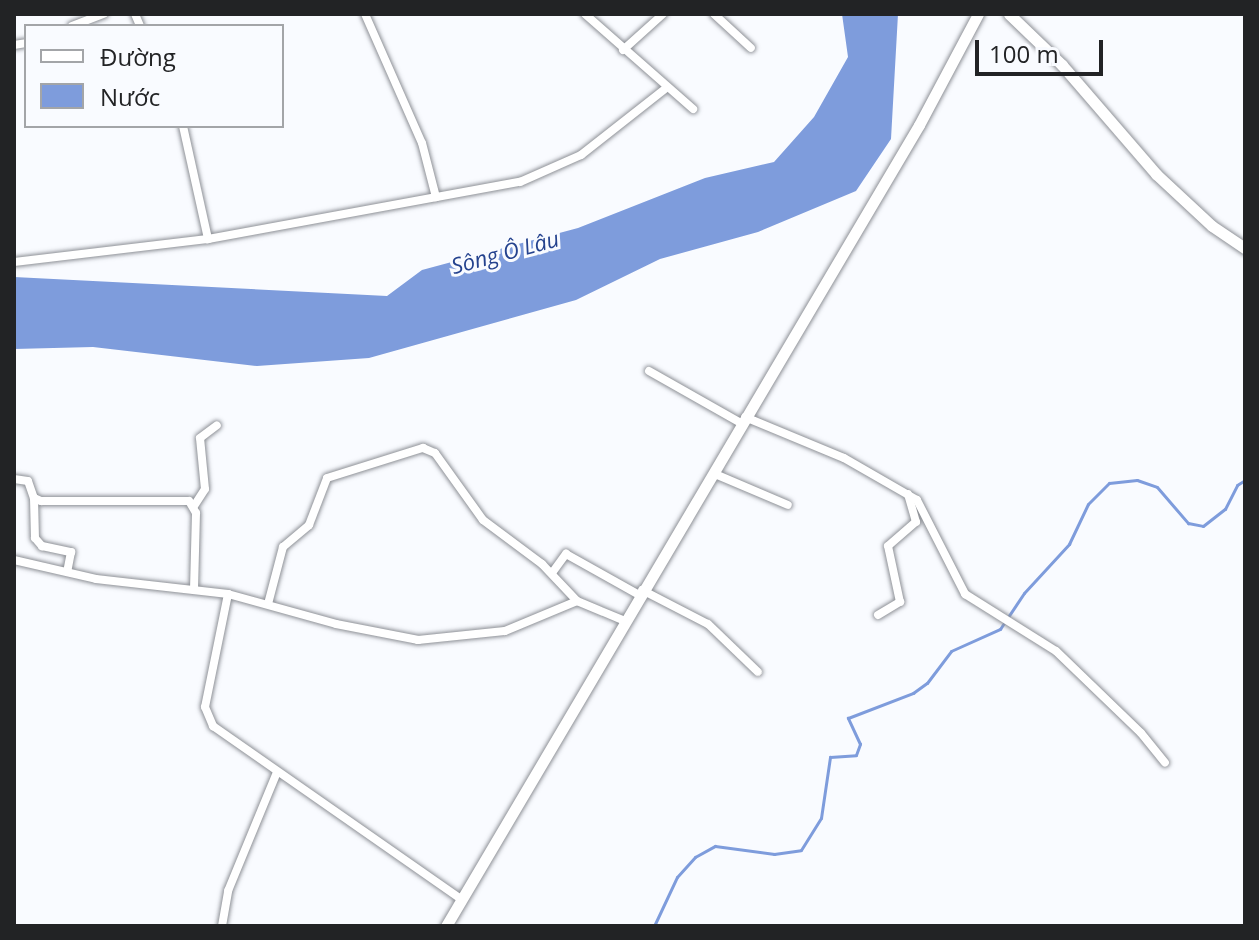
<!DOCTYPE html>
<meta charset="utf-8">
<style>
body{margin:0}
#map{position:relative;width:1259px;height:940px;overflow:hidden;background:#f9fbff;font-family:"Open Sans",sans-serif}
div>[style]{position:absolute}
.water>*{inset:0;background:#7e9cdc}
.stream>*{height:3px;margin:-1.5px;padding:0 1.5px;transform-origin:1.5px;border-radius:1.5px;background:#7e9cdc}
.roads{filter:drop-shadow(0 0 2px #8e9197) drop-shadow(0 0 2px #8e9197)}
.street>*{height:8px;margin:-4px;padding:0 4px;transform-origin:4px;border-radius:4px;background:#fff}
.secondary>*{height:11px;margin:-5.5px;padding:0 5.5px;transform-origin:5.5px;border-radius:5.5px;background:#fff}
span{translate:-50% -50%;white-space:nowrap;text-align:center;line-height:1.15;-webkit-text-stroke:6px #f9fbff;paint-order:stroke}
.water-label{font-size:22px;color:#24428e;font-style:italic}
.frame{position:absolute;inset:0;border:16px solid #222325;pointer-events:none}
.legend{position:absolute;left:24px;top:24px;width:260px;height:104px;box-sizing:border-box;background:#f9fbff;border:2px solid #a3a5a8;margin:0;padding:10px 14px;list-style:none;font-size:24px;color:#222325}
.legend li{display:flex;align-items:center;gap:16px;height:40px}
.legend b{width:40px;border:2px solid #a3a5a8}
.scale{position:absolute;left:975px;top:40px;width:128px;height:36px;box-sizing:border-box;border:4px solid #222325;border-top:0;padding-left:10px;font-size:24px;line-height:28px;white-space:nowrap;color:#222325;-webkit-text-stroke:6px #f9fbff;paint-order:stroke}
</style>
<div id="map">
<div class="water">
<div style="clip-path:polygon(842px 14px,898px 14px,891px 139px,856px 191px,758px 232px,660px 259px,576px 300px,369px 358px,257px 366px,93px 347px,14px 349px,14px 277px,387px 296px,422px 270px,578px 228px,705px 178px,774px 162px,814px 117px,848px 57px)"></div>
</div>
<div class="stream">
<div style="left:654px;top:926px;width:54px;rotate:-64.9deg"></div>
<div style="left:677px;top:877px;width:27px;rotate:-48deg"></div>
<div style="left:695px;top:857px;width:23px;rotate:-29deg"></div>
<div style="left:715px;top:846px;width:60px;rotate:7.7deg"></div>
<div style="left:774px;top:854px;width:27px;rotate:-8deg"></div>
<div style="left:801px;top:850px;width:38px;rotate:-58deg"></div>
<div style="left:821px;top:818px;width:62px;rotate:-81.6deg"></div>
<div style="left:830px;top:757px;width:26px;rotate:-4deg"></div>
<div style="left:856px;top:755px;width:12px;rotate:-70deg"></div>
<div style="left:860px;top:744px;width:29px;rotate:-115deg"></div>
<div style="left:848px;top:718px;width:70px;rotate:-21deg"></div>
<div style="left:913px;top:693px;width:17px;rotate:-36deg"></div>
<div style="left:927px;top:683px;width:40px;rotate:-53deg"></div>
<div style="left:951px;top:651px;width:54px;rotate:-24.2deg"></div>
<div style="left:1000px;top:629px;width:43px;rotate:-56.3deg"></div>
<div style="left:1024px;top:593px;width:67px;rotate:-47.4deg"></div>
<div style="left:1069px;top:544px;width:44px;rotate:-64.6deg"></div>
<div style="left:1088px;top:504px;width:30px;rotate:-45deg"></div>
<div style="left:1109px;top:483px;width:28px;rotate:-6deg"></div>
<div style="left:1137px;top:480px;width:21px;rotate:19deg"></div>
<div style="left:1157px;top:487px;width:48px;rotate:49.3deg"></div>
<div style="left:1188px;top:523px;width:15px;rotate:11deg"></div>
<div style="left:1203px;top:526px;width:28px;rotate:-38deg"></div>
<div style="left:1225px;top:509px;width:27px;rotate:-63deg"></div>
<div style="left:1237px;top:485px;width:9px;rotate:-32deg"></div>
</div>
<div class="roads">
<div class="street">
<div style="left:135px;top:14px;width:13px;rotate:67deg"></div>
<div style="left:365px;top:14px;width:141px;rotate:66.2deg"></div>
<div style="left:422px;top:143px;width:56px;rotate:75.5deg"></div>
<div style="left:585px;top:14px;width:144px;rotate:41.3deg"></div>
<div style="left:714px;top:14px;width:50px;rotate:42.6deg"></div>
<div style="left:72px;top:26px;width:34px;rotate:-21deg"></div>
<div style="left:14px;top:45px;width:12px;rotate:-9deg"></div>
<div style="left:623px;top:50px;width:54px;rotate:-42deg"></div>
<div style="left:183px;top:126px;width:116px;rotate:77.5deg"></div>
<div style="left:14px;top:262px;width:195px;rotate:-6.8deg"></div>
<div style="left:208px;top:239px;width:317px;rotate:-10.4deg"></div>
<div style="left:520px;top:182px;width:67px;rotate:-23.9deg"></div>
<div style="left:581px;top:155px;width:107px;rotate:-38.2deg"></div>
<div style="left:649px;top:371px;width:106px;rotate:29.5deg"></div>
<div style="left:745px;top:417px;width:107px;rotate:22.5deg"></div>
<div style="left:844px;top:458px;width:84px;rotate:29.9deg"></div>
<div style="left:917px;top:500px;width:106px;rotate:62.9deg"></div>
<div style="left:965px;top:594px;width:107px;rotate:32.1deg"></div>
<div style="left:1056px;top:651px;width:118px;rotate:44deg"></div>
<div style="left:1141px;top:733px;width:38px;rotate:51deg"></div>
<div style="left:715px;top:474px;width:79px;rotate:23deg"></div>
<div style="left:14px;top:479px;width:14px;rotate:8deg"></div>
<div style="left:28px;top:481px;width:18px;rotate:71deg"></div>
<div style="left:34px;top:498px;width:8px;rotate:23deg"></div>
<div style="left:41px;top:501px;width:148px"></div>
<div style="left:189px;top:501px;width:14px;rotate:60deg"></div>
<div style="left:196px;top:513px;width:77px;rotate:91.5deg"></div>
<div style="left:34px;top:498px;width:40px;rotate:88.6deg"></div>
<div style="left:35px;top:538px;width:11px;rotate:49deg"></div>
<div style="left:42px;top:546px;width:30px;rotate:12deg"></div>
<div style="left:71px;top:552px;width:20px;rotate:101deg"></div>
<div style="left:194px;top:506px;width:20px;rotate:-57deg"></div>
<div style="left:205px;top:489px;width:51px;rotate:-95.6deg"></div>
<div style="left:200px;top:438px;width:21px;rotate:-37deg"></div>
<div style="left:14px;top:560px;width:84px;rotate:13deg"></div>
<div style="left:96px;top:579px;width:133px;rotate:6.5deg"></div>
<div style="left:228px;top:594px;width:112px;rotate:15.5deg"></div>
<div style="left:336px;top:624px;width:84px;rotate:11deg"></div>
<div style="left:418px;top:640px;width:87px;rotate:-5.9deg"></div>
<div style="left:505px;top:631px;width:78px;rotate:-22.6deg"></div>
<div style="left:577px;top:601px;width:52px;rotate:22.6deg"></div>
<div style="left:552px;top:573px;width:24px;rotate:-54deg"></div>
<div style="left:566px;top:554px;width:84px;rotate:29.3deg"></div>
<div style="left:642px;top:590px;width:74px;rotate:27.3deg"></div>
<div style="left:708px;top:624px;width:69px;rotate:43.8deg"></div>
<div style="left:228px;top:594px;width:115px;rotate:101.5deg"></div>
<div style="left:205px;top:707px;width:21px;rotate:67deg"></div>
<div style="left:213px;top:726px;width:304px;rotate:34.9deg"></div>
<div style="left:268px;top:604px;width:59px;rotate:-75.3deg"></div>
<div style="left:283px;top:547px;width:34px;rotate:-40deg"></div>
<div style="left:309px;top:525px;width:50px;rotate:-69deg"></div>
<div style="left:327px;top:478px;width:101px;rotate:-17.4deg"></div>
<div style="left:423px;top:448px;width:13px;rotate:23deg"></div>
<div style="left:435px;top:453px;width:82px;rotate:54.4deg"></div>
<div style="left:483px;top:520px;width:74px;rotate:36.7deg"></div>
<div style="left:542px;top:564px;width:51px;rotate:46.6deg"></div>
<div style="left:878px;top:615px;width:26px;rotate:-31deg"></div>
<div style="left:900px;top:602px;width:57px;rotate:-102.1deg"></div>
<div style="left:888px;top:546px;width:37px;rotate:-41deg"></div>
<div style="left:916px;top:522px;width:29px;rotate:-106deg"></div>
<div style="left:222px;top:926px;width:36px;rotate:-80deg"></div>
<div style="left:228px;top:891px;width:129px;rotate:-67.6deg"></div>
</div>
<div class="secondary">
<div style="left:1009px;top:14px;width:74px;rotate:43.9deg"></div>
<div style="left:1062px;top:65px;width:144px;rotate:49.2deg"></div>
<div style="left:1156px;top:174px;width:76px;rotate:42.9deg"></div>
<div style="left:1212px;top:226px;width:40px;rotate:34deg"></div>
<div style="left:446px;top:926px;width:930px;rotate:-59.44deg"></div>
<div style="left:919px;top:125px;width:126px;rotate:-62deg"></div>
</div>
</div>
<div class="water-label">
<span style="left:505px;top:252px;rotate:-15deg">Sông Ô Lâu</span>
</div>
<div class="frame"></div>
<ul class="legend">
<li><b style="height:10px;background:#fff"></b>Đường</li>
<li><b style="height:22px;background:#7e9cdc"></b>Nước</li>
</ul>
<div class="scale">100 m</div>
</div>
